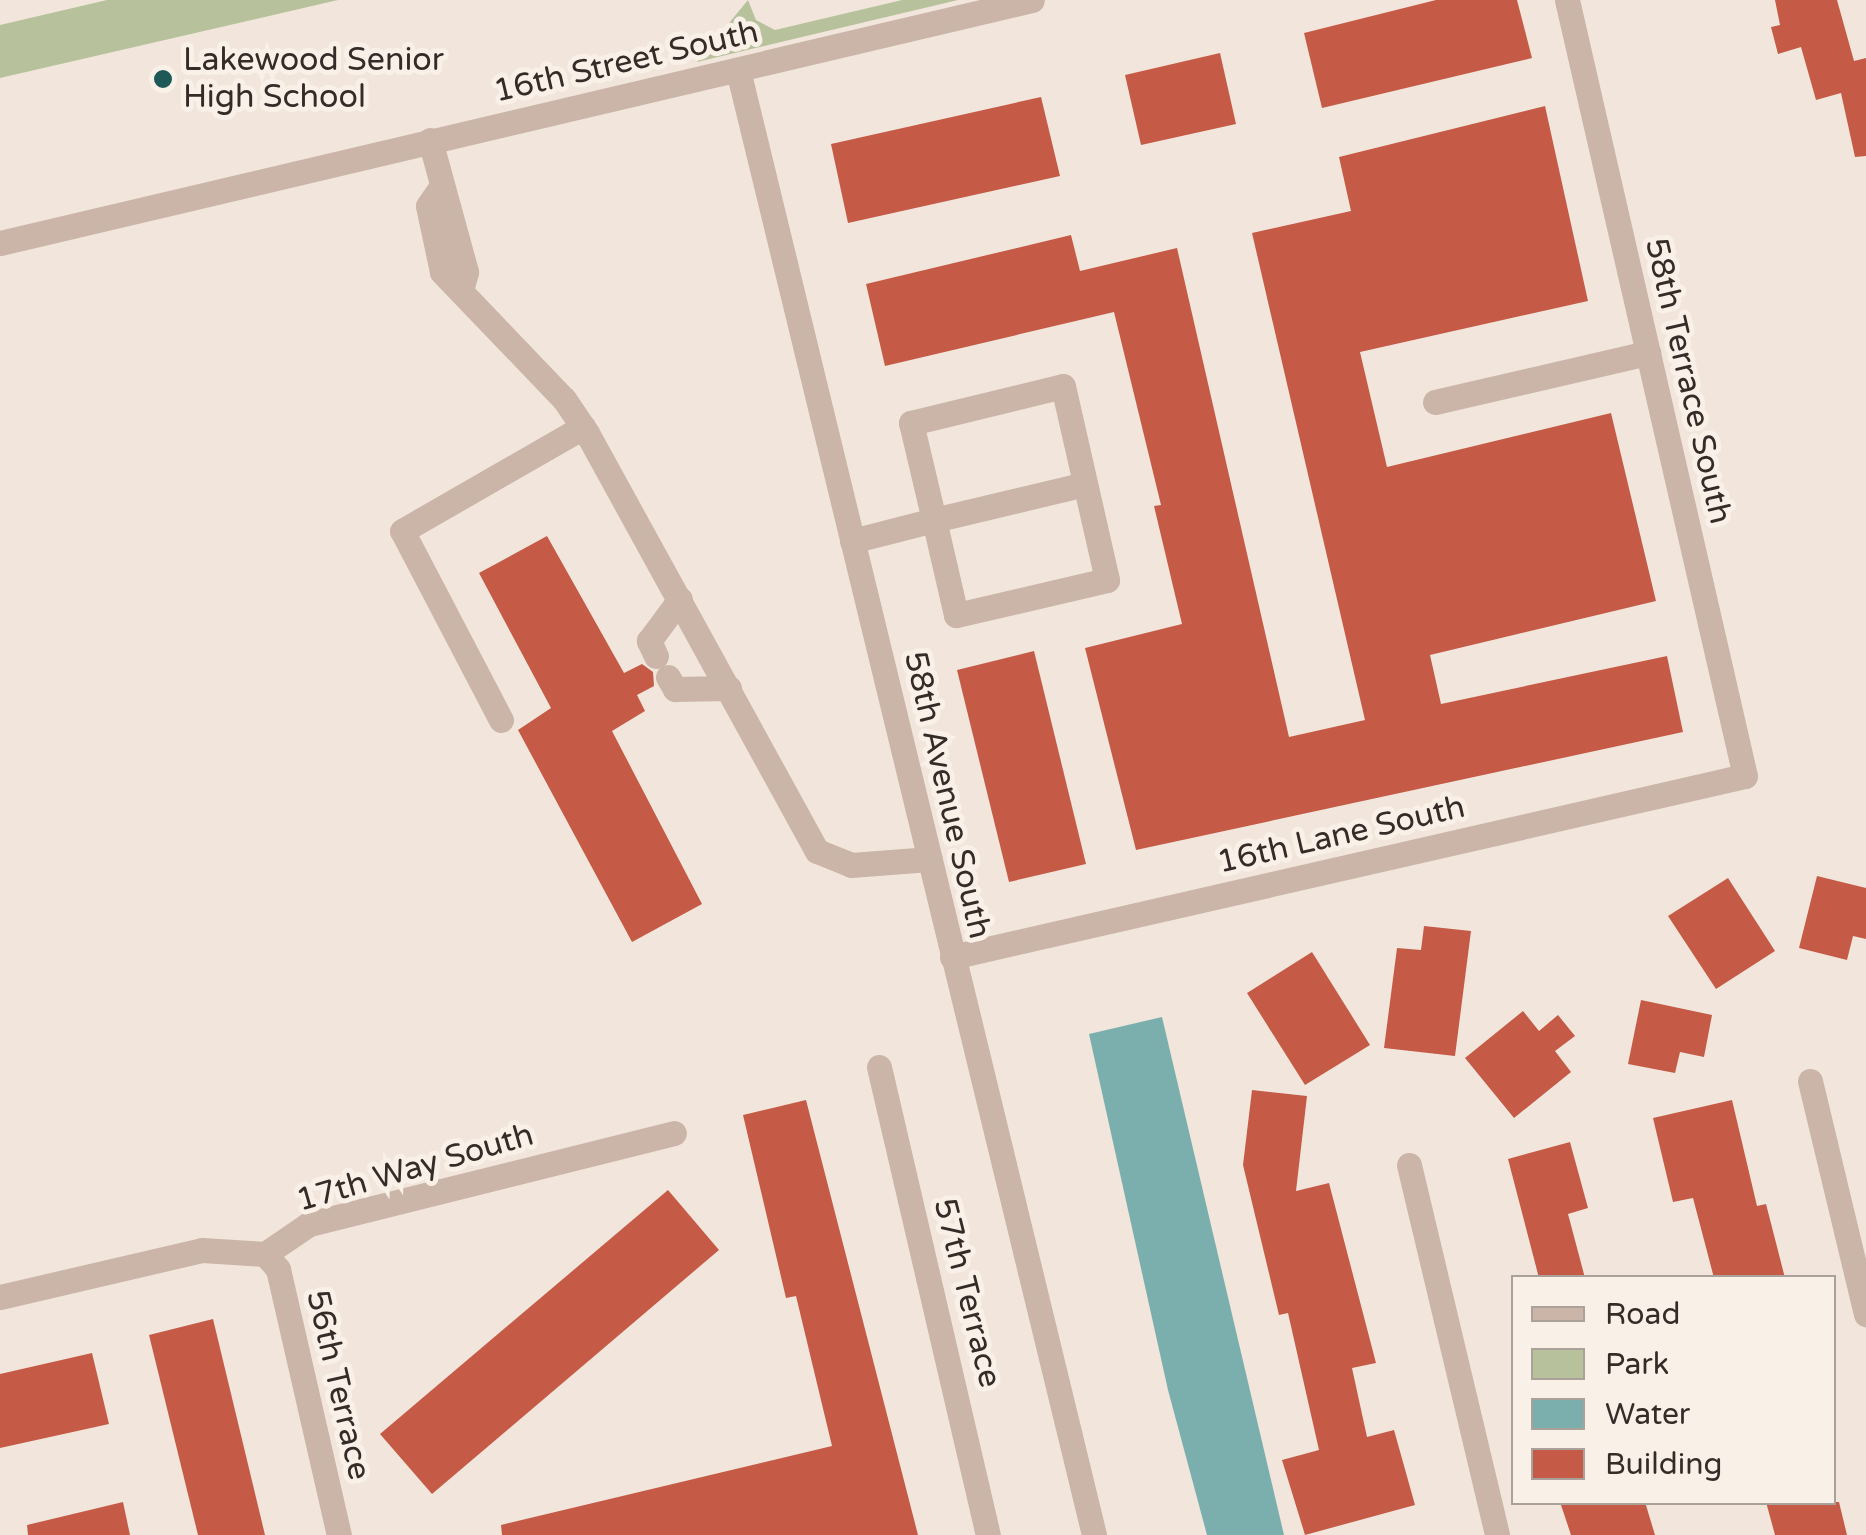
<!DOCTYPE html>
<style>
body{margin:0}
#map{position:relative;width:1866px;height:1535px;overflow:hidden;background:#f2e6dc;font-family:"Varela Round",sans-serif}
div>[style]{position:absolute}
.green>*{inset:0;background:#b7c19c}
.water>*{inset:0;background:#7bafad}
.building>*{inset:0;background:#c55b46}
.minor>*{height:25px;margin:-12.5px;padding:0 12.5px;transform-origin:12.5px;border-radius:12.5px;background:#cab5a8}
.dots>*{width:28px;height:28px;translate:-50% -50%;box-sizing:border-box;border:5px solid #f9f0e8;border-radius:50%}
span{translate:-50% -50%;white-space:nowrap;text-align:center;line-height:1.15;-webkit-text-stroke:10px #f9f0e8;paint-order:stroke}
.poi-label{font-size:32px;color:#372b28}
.left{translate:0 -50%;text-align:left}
.street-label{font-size:32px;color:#372b28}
.legend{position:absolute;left:1511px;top:1275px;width:325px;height:230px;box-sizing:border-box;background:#f9f0e8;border:2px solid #aba19b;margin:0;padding:12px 18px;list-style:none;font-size:30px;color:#372b28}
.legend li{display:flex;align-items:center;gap:20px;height:50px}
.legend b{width:50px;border:2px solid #aba19b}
</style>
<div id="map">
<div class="green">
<div style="clip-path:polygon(107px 0,338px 0,0 78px,0 25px)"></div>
<div style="clip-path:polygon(748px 0,756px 20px,775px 30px,902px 0,958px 0,697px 62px)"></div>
</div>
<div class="water">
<div style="clip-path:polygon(1162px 1017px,1284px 1535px,1207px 1535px,1168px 1390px,1089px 1034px)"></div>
</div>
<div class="building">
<div style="clip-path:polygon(1436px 0,1517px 0,1532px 58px,1322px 108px,1304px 33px)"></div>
<div style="clip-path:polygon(1775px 0,1837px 0,1854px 61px,1866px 58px,1866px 156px,1855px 157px,1841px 93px,1816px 100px,1801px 47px,1778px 54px,1771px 27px,1780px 25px)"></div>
<div style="clip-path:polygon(1220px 53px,1236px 124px,1141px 145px,1125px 75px)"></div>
<div style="clip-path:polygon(1041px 97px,1060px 176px,848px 223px,831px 144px)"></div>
<div style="clip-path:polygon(1545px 106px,1588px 301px,1360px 352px,1387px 467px,1611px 413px,1656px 601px,1430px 655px,1441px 704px,1667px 656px,1683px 732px,1136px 850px,1085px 648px,1182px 624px,1154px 506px,1161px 505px,1114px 312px,885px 366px,866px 284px,1071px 235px,1080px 271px,1177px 248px,1289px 737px,1365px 720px,1252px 233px,1351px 211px,1339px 157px)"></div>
<div style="clip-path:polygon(547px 536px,624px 673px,642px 664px,653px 672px,654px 686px,637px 695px,645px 711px,612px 731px,702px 904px,632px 942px,518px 730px,551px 708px,479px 573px)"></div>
<div style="clip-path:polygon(1034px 651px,1086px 864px,1009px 882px,957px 670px)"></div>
<div style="clip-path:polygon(1817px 876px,1866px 888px,1866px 939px,1853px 936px,1847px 960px,1799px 948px)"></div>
<div style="clip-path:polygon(1728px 878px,1775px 951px,1716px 989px,1668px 916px)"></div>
<div style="clip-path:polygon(1424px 926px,1471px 931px,1455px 1056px,1384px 1048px,1397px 948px,1421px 950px)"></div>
<div style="clip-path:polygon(1312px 952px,1370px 1045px,1305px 1085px,1247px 993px)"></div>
<div style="clip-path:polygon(1641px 1000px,1712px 1015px,1704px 1057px,1680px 1052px,1675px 1073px,1628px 1064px)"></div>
<div style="clip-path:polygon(1523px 1011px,1539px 1031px,1558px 1015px,1575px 1036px,1555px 1051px,1571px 1072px,1514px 1118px,1465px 1058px)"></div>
<div style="clip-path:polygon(1252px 1090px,1307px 1096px,1296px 1191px,1329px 1183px,1376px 1363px,1352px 1368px,1367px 1437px,1394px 1430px,1415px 1505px,1305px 1535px,1282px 1460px,1319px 1450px,1288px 1313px,1279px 1315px,1243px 1165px)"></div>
<div style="clip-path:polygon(806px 1100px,918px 1535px,502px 1535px,501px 1525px,832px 1446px,796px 1296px,786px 1298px,743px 1115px)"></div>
<div style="clip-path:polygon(1732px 1100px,1757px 1206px,1766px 1204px,1785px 1278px,1714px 1278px,1693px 1198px,1673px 1202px,1653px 1118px)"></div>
<div style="clip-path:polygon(1570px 1142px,1588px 1208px,1568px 1214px,1585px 1278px,1539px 1278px,1508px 1159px)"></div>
<div style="clip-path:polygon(668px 1190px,719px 1250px,432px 1494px,380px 1434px)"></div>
<div style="clip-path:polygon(213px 1319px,265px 1535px,198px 1535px,149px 1335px)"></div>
<div style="clip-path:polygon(92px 1353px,109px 1424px,0 1448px,0 1374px)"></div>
<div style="clip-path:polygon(123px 1502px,130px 1535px,28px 1535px,27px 1525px)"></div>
<div style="clip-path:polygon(1560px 1502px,1645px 1502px,1655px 1535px,1571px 1535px)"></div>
<div style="clip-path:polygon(1766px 1502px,1839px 1502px,1847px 1535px,1775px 1535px)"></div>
</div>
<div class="minor">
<div style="left:738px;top:70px;width:1508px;rotate:76.34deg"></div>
<div style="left:430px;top:140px;width:137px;rotate:74.7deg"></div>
<div style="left:466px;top:272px;width:16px;rotate:105deg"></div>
<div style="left:439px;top:190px;width:19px;rotate:125deg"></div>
<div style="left:428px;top:206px;width:67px;rotate:78deg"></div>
<div style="left:442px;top:272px;width:176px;rotate:46.2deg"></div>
<div style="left:564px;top:399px;width:41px;rotate:55.9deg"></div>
<div style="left:587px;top:433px;width:477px;rotate:61.2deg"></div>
<div style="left:817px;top:851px;width:37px;rotate:22deg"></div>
<div style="left:851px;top:865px;width:79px;rotate:-4.3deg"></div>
<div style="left:0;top:243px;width:1060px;rotate:-13.25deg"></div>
<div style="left:1435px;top:402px;width:219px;rotate:-13deg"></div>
<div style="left:852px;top:541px;width:85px;rotate:-14.4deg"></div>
<div style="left:934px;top:520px;width:100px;rotate:-103.3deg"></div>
<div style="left:911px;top:423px;width:156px;rotate:-13.7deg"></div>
<div style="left:1063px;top:386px;width:199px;rotate:77.2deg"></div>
<div style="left:1107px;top:580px;width:155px;rotate:166.9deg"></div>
<div style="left:956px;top:615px;width:98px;rotate:-103deg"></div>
<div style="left:934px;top:520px;width:155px;rotate:-13.4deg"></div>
<div style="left:656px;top:656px;width:17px;rotate:-115deg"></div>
<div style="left:649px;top:641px;width:52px;rotate:-53.6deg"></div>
<div style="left:668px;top:677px;width:14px;rotate:60deg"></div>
<div style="left:675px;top:689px;width:54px;rotate:-1.1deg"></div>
<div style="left:501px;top:720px;width:213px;rotate:-117.6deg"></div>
<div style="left:402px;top:531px;width:209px;rotate:-29.9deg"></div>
<div style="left:952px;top:957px;width:813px;rotate:-12.86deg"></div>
<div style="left:1745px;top:776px;width:796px;rotate:-102.92deg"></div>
<div style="left:879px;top:1067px;width:481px;rotate:76.9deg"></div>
<div style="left:1810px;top:1081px;width:240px;rotate:76.5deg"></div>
<div style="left:1409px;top:1165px;width:380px;rotate:76.6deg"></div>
<div style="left:265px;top:1254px;width:20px;rotate:49deg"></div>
<div style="left:278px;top:1269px;width:273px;rotate:77.1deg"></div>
<div style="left:0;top:1297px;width:207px;rotate:-13.1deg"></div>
<div style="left:202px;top:1250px;width:63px;rotate:3.6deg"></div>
<div style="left:265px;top:1254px;width:53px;rotate:-34.3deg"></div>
<div style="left:309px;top:1224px;width:376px;rotate:-14deg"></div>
</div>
<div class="dots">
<div style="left:163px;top:79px;background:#1e5857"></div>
</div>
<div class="poi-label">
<span class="left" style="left:183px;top:79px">Lakewood Senior<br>High School</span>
</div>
<div class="street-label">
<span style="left:626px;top:62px;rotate:-13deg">16th Street South</span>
<span style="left:1688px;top:381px;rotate:77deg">58th Terrace South</span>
<span style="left:947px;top:795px;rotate:77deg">58th Avenue South</span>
<span style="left:1341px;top:835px;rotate:-13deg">16th Lane South</span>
<span style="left:415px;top:1168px;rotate:-16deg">17th Way South</span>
<span style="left:967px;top:1293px;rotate:76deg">57th Terrace</span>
<span style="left:338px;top:1385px;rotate:77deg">56th Terrace</span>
</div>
<ul class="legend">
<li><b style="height:12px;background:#cab5a8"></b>Road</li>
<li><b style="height:28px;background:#b7c19c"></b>Park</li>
<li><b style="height:28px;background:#7bafad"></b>Water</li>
<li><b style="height:28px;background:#c55b46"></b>Building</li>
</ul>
</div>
